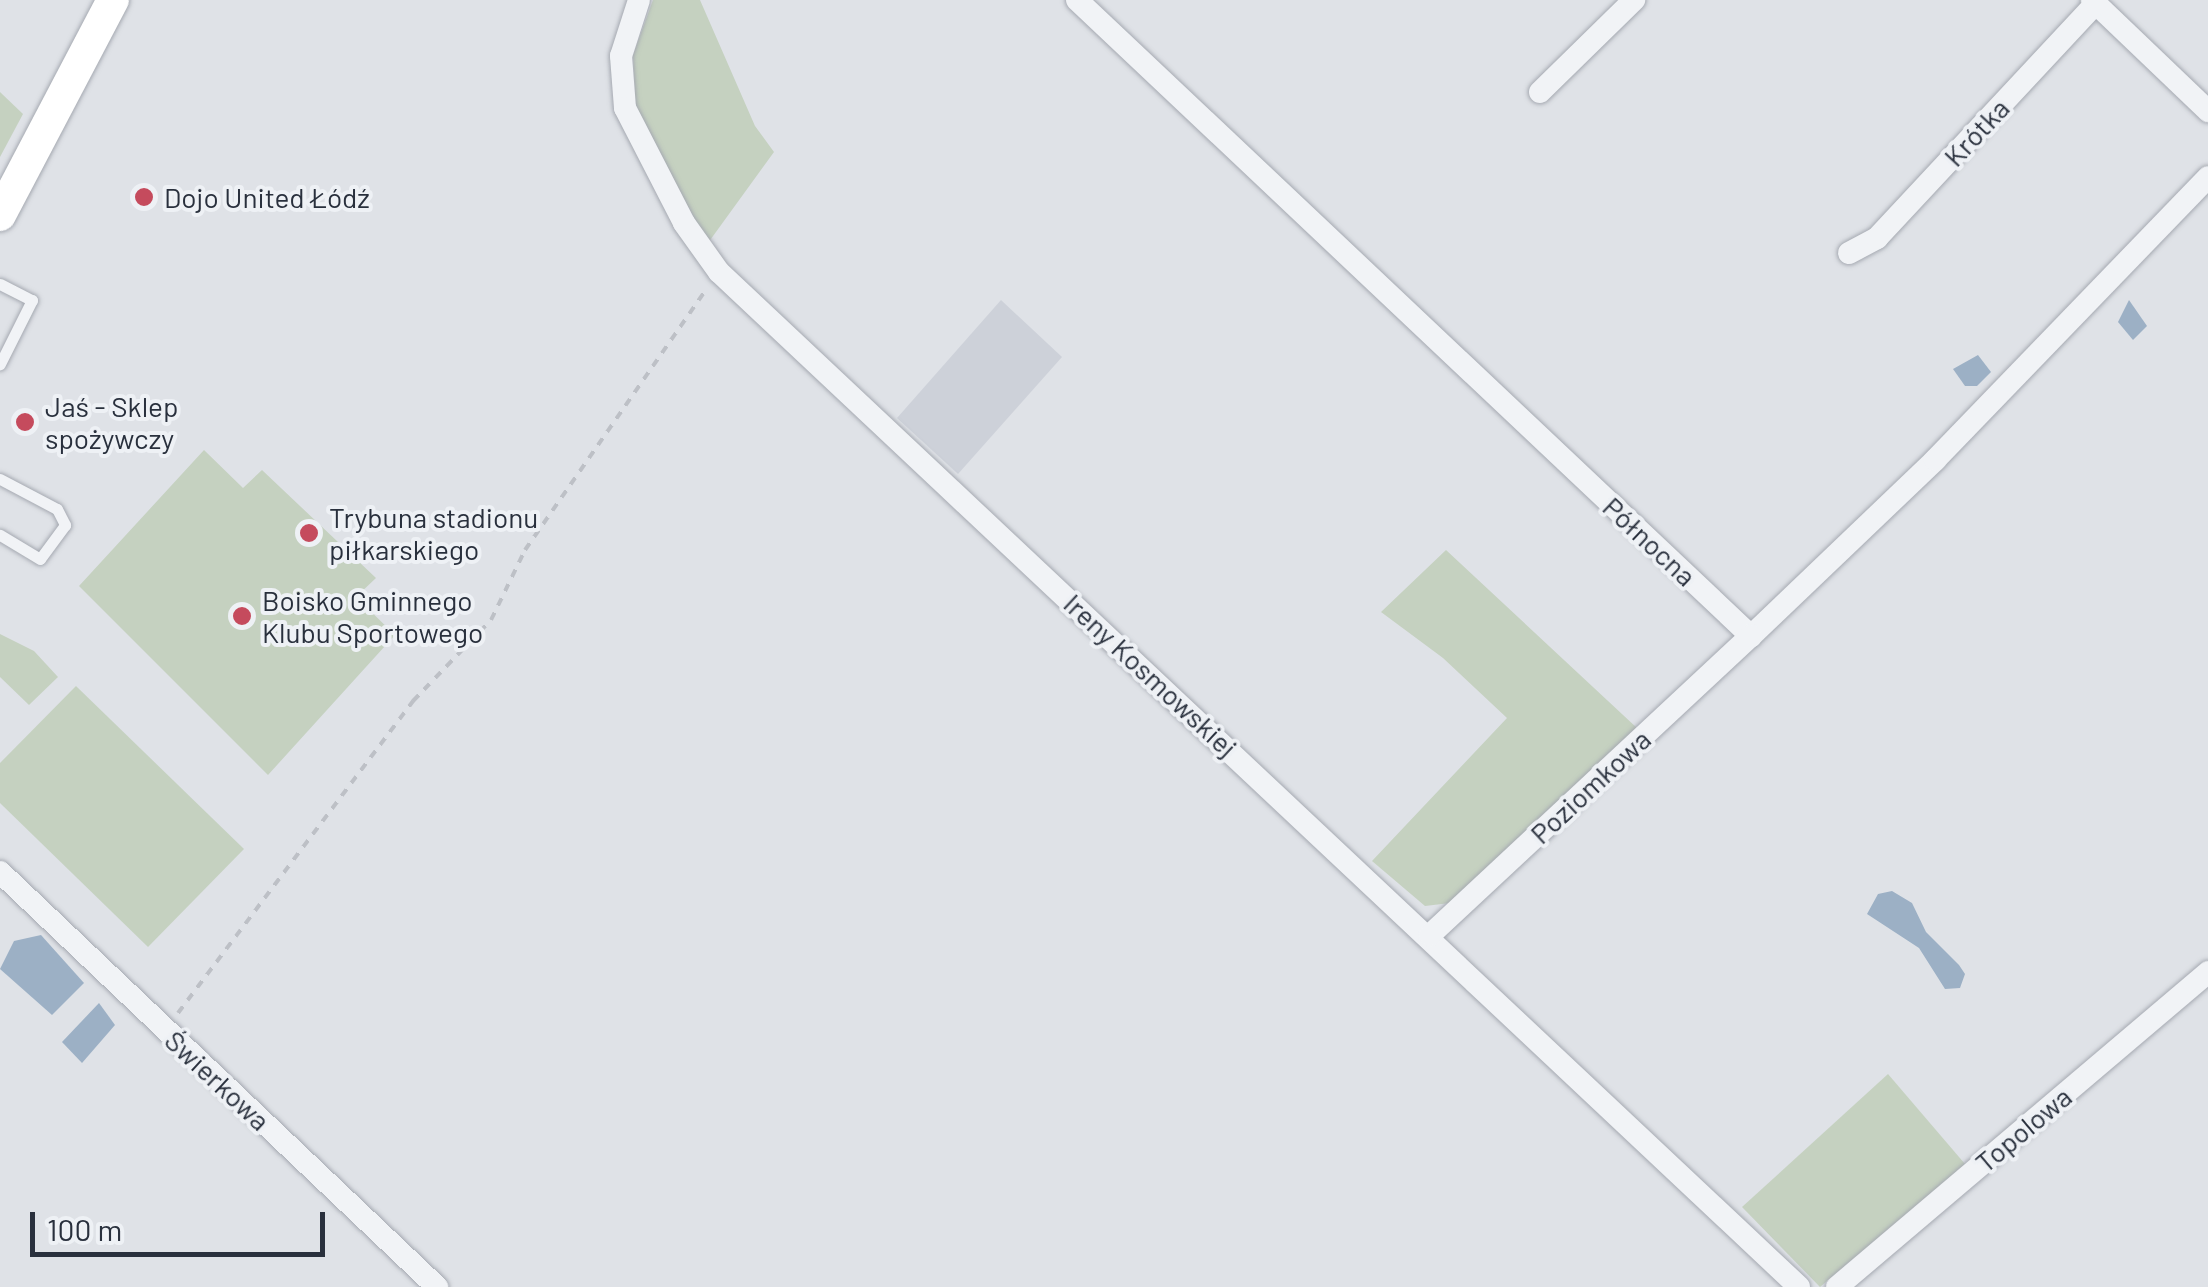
<!DOCTYPE html>
<meta charset="utf-8">
<style>
body{margin:0}
#map{position:relative;width:2208px;height:1287px;overflow:hidden;background:#dfe2e7;font-family:Barlow,sans-serif}
div>[style]{position:absolute}
.built>*{inset:0;background:#cdd1d9}
.green>*{inset:0;background:#c5d1c0}
.water>*{inset:0;background:#9cb0c5}
.path>*{height:4px;margin-top:-2px;transform-origin:0;background:repeating-linear-gradient(90deg,#bdc0c6 0 8px,transparent 0 16px)}
.roads{filter:drop-shadow(0 0 2px #a5a9b1) drop-shadow(0 0 2px #a5a9b1)}
.lane>*{height:11px;margin:-5.5px;padding:0 5.5px;transform-origin:5.5px;border-radius:5.5px;background:#f1f3f6}
.street>*{height:22px;margin:-11px;padding:0 11px;transform-origin:11px;border-radius:11px;background:#f1f3f6}
.secondary>*{height:32px;margin:-16px;padding:0 16px;transform-origin:16px;border-radius:16px;background:#fff}
.dots>*{width:28px;height:28px;translate:-50% -50%;box-sizing:border-box;border:5px solid #eef1f5;border-radius:50%}
span{translate:-50% -50%;white-space:nowrap;text-align:center;line-height:1.15;-webkit-text-stroke:8px #eef1f5;paint-order:stroke}
.street-label{font-size:28px;color:#29303d}
.poi-label{font-size:28px;color:#29303d}
.left{translate:0 -50%;text-align:left}
.scale{position:absolute;left:30px;top:1212px;width:295px;height:45px;box-sizing:border-box;border:5px solid #29303d;border-top:0;padding-left:12px;font-size:30px;line-height:35px;white-space:nowrap;color:#29303d;-webkit-text-stroke:8px #eef1f5;paint-order:stroke}
</style>
<div id="map">
<div class="built">
<div style="clip-path:polygon(1001px 300px,1062px 357px,958px 474px,897px 418px)"></div>
</div>
<div class="green">
<div style="clip-path:polygon(653px 0,700px 0,755px 126px,774px 152px,708px 243px,636px 112px,633px 55px)"></div>
<div style="clip-path:polygon(0 92px,23px 114px,0 157px)"></div>
<div style="clip-path:polygon(204px 450px,243px 488px,262px 470px,376px 578px,356px 597px,395px 635px,268px 775px,79px 586px)"></div>
<div style="clip-path:polygon(1446px 550px,1637px 728px,1450px 903px,1425px 906px,1372px 861px,1507px 718px,1443px 658px,1381px 612px)"></div>
<div style="clip-path:polygon(0 634px,34px 651px,58px 677px,29px 705px,0 677px)"></div>
<div style="clip-path:polygon(76px 686px,244px 849px,148px 947px,0 803px,0 763px)"></div>
<div style="clip-path:polygon(1888px 1074px,1965px 1164px,1820px 1287px,1742px 1207px)"></div>
</div>
<div class="water">
<div style="clip-path:polygon(2129px 300px,2147px 326px,2133px 340px,2118px 322px)"></div>
<div style="clip-path:polygon(1978px 355px,1991px 372px,1977px 386px,1965px 386px,1953px 369px)"></div>
<div style="clip-path:polygon(1892px 891px,1912px 903px,1926px 932px,1959px 965px,1965px 974px,1960px 988px,1945px 989px,1919px 948px,1867px 914px,1878px 894px)"></div>
<div style="clip-path:polygon(41px 935px,84px 983px,52px 1015px,0 969px,14px 941px)"></div>
<div style="clip-path:polygon(99px 1003px,115px 1025px,82px 1063px,62px 1042px)"></div>
</div>
<div class="path">
<div style="left:178px;top:1013px;width:391px;rotate:-53deg"></div>
<div style="left:413px;top:701px;width:112px;rotate:-46.1deg"></div>
<div style="left:491px;top:620px;width:78px;rotate:-64.1deg"></div>
<div style="left:525px;top:550px;width:319px;rotate:-55.2deg"></div>
</div>
<div class="roads">
<div class="lane">
<div style="left:0;top:284px;width:36px;rotate:27deg"></div>
<div style="left:32px;top:300px;width:72px;rotate:116.6deg"></div>
<div style="left:0;top:479px;width:64px;rotate:27.8deg"></div>
<div style="left:57px;top:509px;width:18px;rotate:63deg"></div>
<div style="left:65px;top:525px;width:42px;rotate:126.3deg"></div>
<div style="left:40px;top:559px;width:47px;rotate:-149deg"></div>
</div>
<div class="street">
<div style="left:639px;top:0;width:59px;rotate:107.8deg"></div>
<div style="left:621px;top:56px;width:52px;rotate:85.6deg"></div>
<div style="left:625px;top:108px;width:129px;rotate:62.8deg"></div>
<div style="left:684px;top:223px;width:60px;rotate:54.5deg"></div>
<div style="left:719px;top:272px;width:1482px;rotate:43.22deg"></div>
<div style="left:1077px;top:0;width:927px;rotate:43.34deg"></div>
<div style="left:1751px;top:636px;width:255px;rotate:-43.7deg"></div>
<div style="left:1935px;top:460px;width:393px;rotate:-46deg"></div>
<div style="left:2092px;top:0;width:161px;rotate:43.7deg"></div>
<div style="left:1540px;top:92px;width:132px;rotate:-44.4deg"></div>
<div style="left:1849px;top:253px;width:32px;rotate:-28deg"></div>
<div style="left:1877px;top:238px;width:321px;rotate:-47deg"></div>
<div style="left:0;top:872px;width:603px;rotate:43.52deg"></div>
<div style="left:1430px;top:935px;width:439px;rotate:-43deg"></div>
<div style="left:1837px;top:1287px;width:487px;rotate:-40.3deg"></div>
</div>
<div class="secondary">
<div style="left:0;top:215px;width:243px;rotate:-62.3deg"></div>
</div>
</div>
<div class="dots">
<div style="left:144px;top:197px;background:#c54b5d"></div>
<div style="left:25px;top:422px;background:#c54b5d"></div>
<div style="left:309px;top:533px;background:#c54b5d"></div>
<div style="left:242px;top:616px;background:#c54b5d"></div>
</div>
<div class="street-label">
<span style="left:1976px;top:132px;rotate:-47deg">Krótka</span>
<span style="left:1650px;top:541px;rotate:43deg">Północna</span>
<span style="left:1151px;top:675px;rotate:43deg">Ireny Kosmowskiej</span>
<span style="left:1590px;top:786px;rotate:-43deg">Poziomkowa</span>
<span style="left:218px;top:1080px;rotate:43deg">Świerkowa</span>
<span style="left:2023px;top:1129px;rotate:-40deg">Topolowa</span>
</div>
<div class="poi-label">
<span class="left" style="left:164px;top:197px">Dojo United Łódź</span>
<span class="left" style="left:45px;top:422px">Jaś - Sklep<br>spożywczy</span>
<span class="left" style="left:329px;top:533px">Trybuna stadionu<br>piłkarskiego</span>
<span class="left" style="left:262px;top:616px">Boisko Gminnego<br>Klubu Sportowego</span>
</div>
<div class="scale">100 m</div>
</div>
